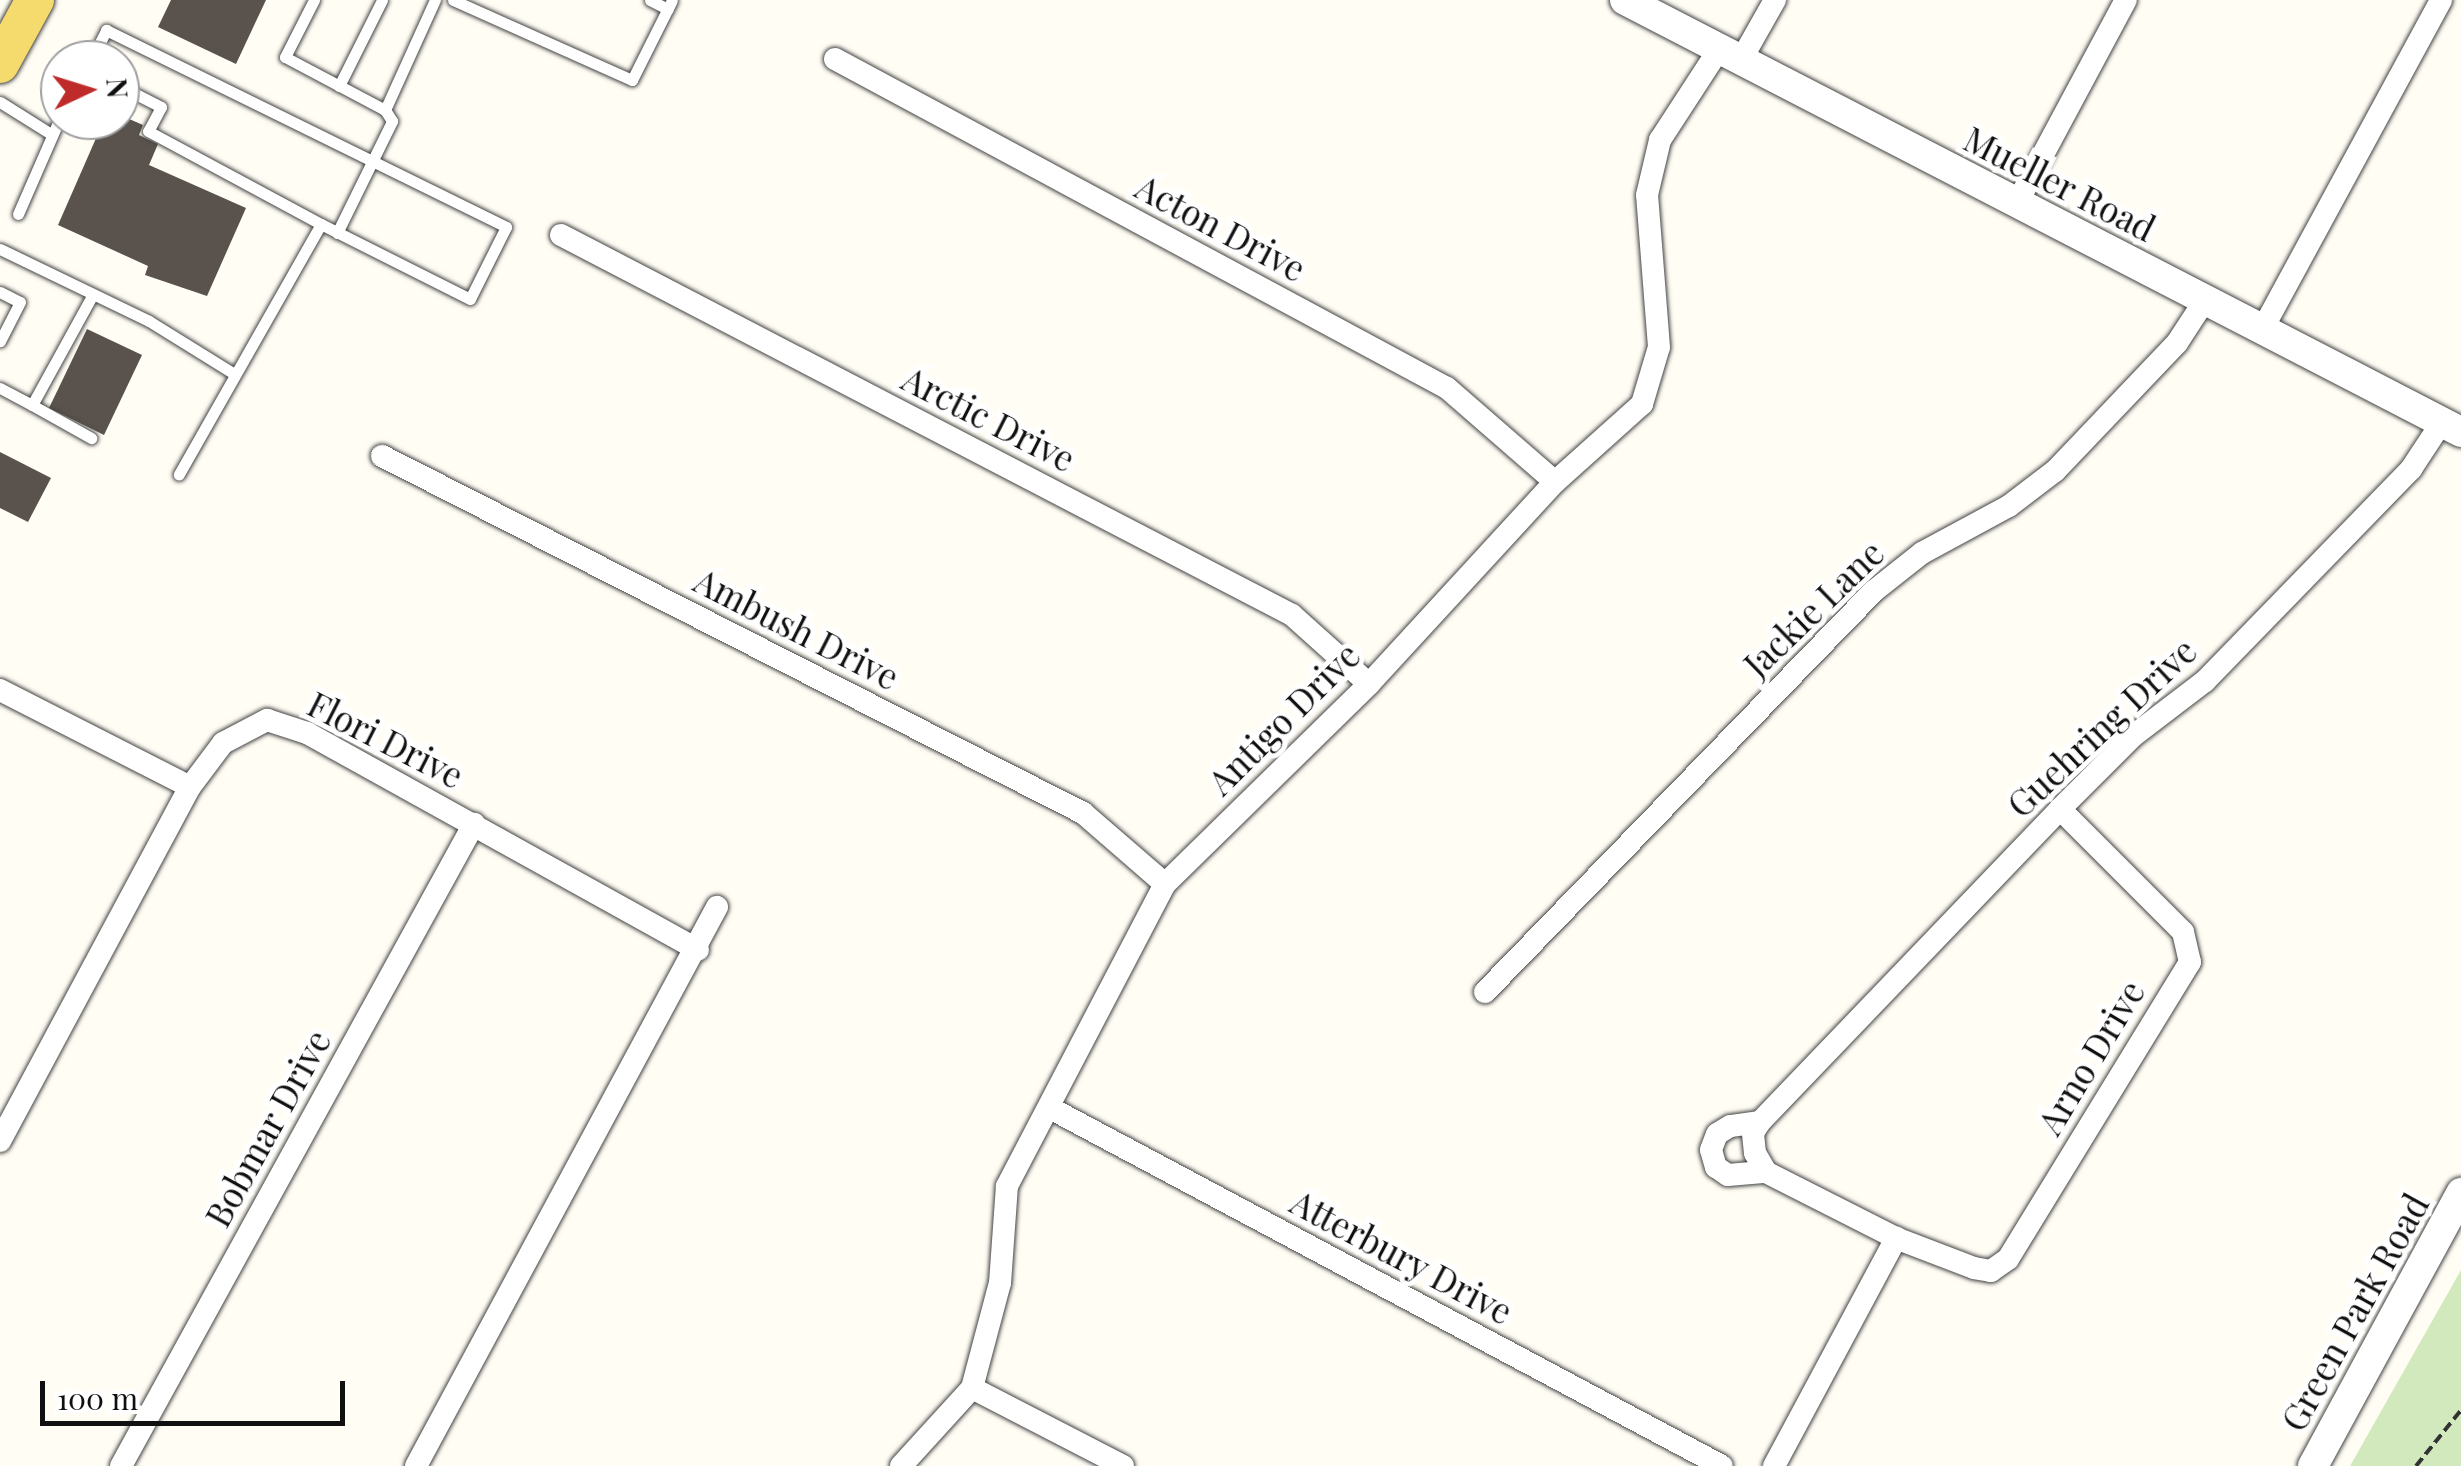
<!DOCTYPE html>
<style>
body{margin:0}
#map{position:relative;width:2461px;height:1466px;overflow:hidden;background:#fffdf4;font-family:"Playfair Display",serif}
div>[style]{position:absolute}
.green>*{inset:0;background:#d2e9bd}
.building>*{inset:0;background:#59524d}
.path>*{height:4px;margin-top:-2px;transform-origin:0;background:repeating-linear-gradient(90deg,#323232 0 10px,transparent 0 15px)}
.roads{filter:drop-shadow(0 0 2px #434343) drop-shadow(0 0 2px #434343)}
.service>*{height:11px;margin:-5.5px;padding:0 5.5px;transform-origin:5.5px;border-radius:5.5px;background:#fff}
.minor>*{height:22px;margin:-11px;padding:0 11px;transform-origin:11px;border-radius:11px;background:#fff}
.tertiary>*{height:30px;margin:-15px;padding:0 15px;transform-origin:15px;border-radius:15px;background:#fff}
.primary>*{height:38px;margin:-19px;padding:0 19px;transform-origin:19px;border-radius:19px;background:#f5db6e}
span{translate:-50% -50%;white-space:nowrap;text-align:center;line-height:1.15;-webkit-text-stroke:10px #fff;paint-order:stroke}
.street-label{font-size:35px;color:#101010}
.north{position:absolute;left:40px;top:40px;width:100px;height:100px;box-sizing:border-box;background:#fff;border:2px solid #9f9f9f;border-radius:50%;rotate:86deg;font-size:28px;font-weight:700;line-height:40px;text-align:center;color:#101010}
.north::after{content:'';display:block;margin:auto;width:35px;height:45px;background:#be2b2a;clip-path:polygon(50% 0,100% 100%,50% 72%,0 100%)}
.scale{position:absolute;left:40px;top:1381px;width:305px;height:45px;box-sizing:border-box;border:5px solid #101010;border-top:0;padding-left:12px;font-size:30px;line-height:35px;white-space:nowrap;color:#101010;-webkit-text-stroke:8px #fff;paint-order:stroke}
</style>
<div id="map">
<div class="green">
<div style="clip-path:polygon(2461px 1270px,2461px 1466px,2350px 1466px)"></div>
</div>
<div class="building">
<div style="clip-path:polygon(171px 0,266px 0,236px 64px,158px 27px)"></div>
<div style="clip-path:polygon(120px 115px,143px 125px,139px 135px,158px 144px,149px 165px,246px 208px,207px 296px,145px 275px,148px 266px,58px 225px,104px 120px)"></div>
<div style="clip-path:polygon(87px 329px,142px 355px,104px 435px,49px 408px)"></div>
<div style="clip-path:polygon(0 452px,51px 478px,28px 522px,0 508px)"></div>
</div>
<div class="path">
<div style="left:2416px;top:1466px;width:72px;rotate:-51.2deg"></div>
</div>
<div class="roads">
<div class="service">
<div style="left:314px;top:0;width:64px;rotate:117deg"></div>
<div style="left:285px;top:57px;width:113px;rotate:27.9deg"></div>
<div style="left:453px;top:0;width:196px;rotate:24.1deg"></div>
<div style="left:632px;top:80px;width:89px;rotate:-63.4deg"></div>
<div style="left:650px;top:0;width:20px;rotate:27deg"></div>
<div style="left:91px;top:60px;width:34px;rotate:-63deg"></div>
<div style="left:106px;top:30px;width:446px;rotate:26.2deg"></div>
<div style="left:506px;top:227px;width:80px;rotate:116.6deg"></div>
<div style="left:470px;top:299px;width:167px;rotate:-153.3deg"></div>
<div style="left:120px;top:86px;width:46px;rotate:27.1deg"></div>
<div style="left:161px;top:107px;width:27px;rotate:118deg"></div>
<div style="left:148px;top:131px;width:196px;rotate:28.3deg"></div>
<div style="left:321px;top:224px;width:288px;rotate:119.6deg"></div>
<div style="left:339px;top:86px;width:96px;rotate:-63.4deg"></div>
<div style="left:0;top:102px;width:60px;rotate:32.1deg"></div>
<div style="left:18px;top:214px;width:105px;rotate:-66.4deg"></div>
<div style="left:337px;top:233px;width:125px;rotate:-63.8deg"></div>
<div style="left:392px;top:121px;width:13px;rotate:-122deg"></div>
<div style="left:385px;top:110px;width:121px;rotate:-65.6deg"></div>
<div style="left:0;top:249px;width:165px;rotate:25.8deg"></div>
<div style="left:149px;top:321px;width:99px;rotate:31.8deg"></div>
<div style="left:0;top:292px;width:22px;rotate:27deg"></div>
<div style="left:20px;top:302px;width:44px;rotate:117.1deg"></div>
<div style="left:0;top:388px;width:36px;rotate:28deg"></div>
<div style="left:32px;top:405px;width:124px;rotate:-61.2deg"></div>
<div style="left:32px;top:405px;width:68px;rotate:29.2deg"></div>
</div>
<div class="minor">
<div style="left:835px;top:59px;width:695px;rotate:28.26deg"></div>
<div style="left:1447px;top:388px;width:143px;rotate:41deg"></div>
<div style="left:1741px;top:60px;width:69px;rotate:-60.5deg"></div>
<div style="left:2017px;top:203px;width:230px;rotate:-61.8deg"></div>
<div style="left:561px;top:235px;width:824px;rotate:27.47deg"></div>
<div style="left:1292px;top:615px;width:103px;rotate:41.9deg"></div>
<div style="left:2262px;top:330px;width:375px;rotate:-61.5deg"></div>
<div style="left:382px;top:456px;width:787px;rotate:26.99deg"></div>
<div style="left:1083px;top:813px;width:108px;rotate:40.9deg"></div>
<div style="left:0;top:690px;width:213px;rotate:27deg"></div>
<div style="left:190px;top:787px;width:55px;rotate:-53.1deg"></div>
<div style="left:223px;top:743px;width:50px;rotate:-27.6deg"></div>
<div style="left:267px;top:720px;width:42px;rotate:18deg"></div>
<div style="left:307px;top:733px;width:447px;rotate:29deg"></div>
<div style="left:2060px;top:809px;width:174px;rotate:45deg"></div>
<div style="left:2183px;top:932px;width:31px;rotate:77deg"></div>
<div style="left:2190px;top:962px;width:348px;rotate:121.5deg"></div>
<div style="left:2008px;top:1259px;width:21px;rotate:145deg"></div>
<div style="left:1991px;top:1271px;width:17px;rotate:-170deg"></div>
<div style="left:1974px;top:1268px;width:84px;rotate:-159deg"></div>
<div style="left:1896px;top:1238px;width:146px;rotate:-153.1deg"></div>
<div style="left:1766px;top:1172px;width:22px;rotate:-120deg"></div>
<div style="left:1755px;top:1153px;width:20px;rotate:-96deg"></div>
<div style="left:1753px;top:1133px;width:13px;rotate:-58deg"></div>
<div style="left:1760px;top:1122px;width:434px;rotate:-46.2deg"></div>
<div style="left:2060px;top:809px;width:103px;rotate:-45deg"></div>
<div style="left:2133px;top:736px;width:91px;rotate:-37.4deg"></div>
<div style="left:2205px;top:681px;width:296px;rotate:-45.8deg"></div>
<div style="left:2411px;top:469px;width:56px;rotate:-56.6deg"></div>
<div style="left:1485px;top:992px;width:559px;rotate:-45.87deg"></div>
<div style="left:1874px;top:591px;width:61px;rotate:-38.4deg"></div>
<div style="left:1922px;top:553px;width:99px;rotate:-28.4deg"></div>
<div style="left:2009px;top:506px;width:58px;rotate:-37.3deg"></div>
<div style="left:2055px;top:471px;width:177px;rotate:-46.4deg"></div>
<div style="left:2177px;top:343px;width:51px;rotate:-56.9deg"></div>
<div style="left:1050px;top:1108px;width:761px;rotate:28.05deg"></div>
<div style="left:1760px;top:1122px;width:30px;rotate:172deg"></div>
<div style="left:1730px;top:1126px;width:15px;rotate:148deg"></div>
<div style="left:1717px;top:1134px;width:17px;rotate:111deg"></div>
<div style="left:1711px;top:1150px;width:18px;rotate:74deg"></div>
<div style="left:1716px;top:1167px;width:14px;rotate:34deg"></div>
<div style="left:1728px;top:1175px;width:38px;rotate:-5deg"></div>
<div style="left:0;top:1141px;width:402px;rotate:-61.8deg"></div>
<div style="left:972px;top:1388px;width:170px;rotate:27.3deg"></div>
<div style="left:121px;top:1466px;width:733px;rotate:-61.2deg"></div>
<div style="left:416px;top:1466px;width:635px;rotate:-61.7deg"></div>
<div style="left:901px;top:1466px;width:105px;rotate:-47.7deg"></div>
<div style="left:972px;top:1388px;width:109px;rotate:-75.1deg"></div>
<div style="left:1000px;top:1283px;width:97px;rotate:-85.9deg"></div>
<div style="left:1007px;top:1186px;width:341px;rotate:-62.4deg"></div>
<div style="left:1165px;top:884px;width:286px;rotate:-44.4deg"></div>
<div style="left:1369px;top:684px;width:275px;rotate:-47.4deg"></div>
<div style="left:1555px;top:482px;width:117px;rotate:-41.9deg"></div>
<div style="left:1642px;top:404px;width:59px;rotate:-73.4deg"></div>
<div style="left:1659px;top:347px;width:152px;rotate:-94.5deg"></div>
<div style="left:1647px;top:195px;width:57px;rotate:-76.7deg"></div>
<div style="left:1660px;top:140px;width:108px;rotate:-57deg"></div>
<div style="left:1774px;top:1466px;width:259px;rotate:-61.8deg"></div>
</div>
<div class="tertiary">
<div style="left:1625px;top:0;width:941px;rotate:27.33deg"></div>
<div style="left:2313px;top:1466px;width:311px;rotate:-61.5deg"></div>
</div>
<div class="primary">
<div style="left:0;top:64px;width:73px;rotate:-61.3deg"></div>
</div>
</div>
<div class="street-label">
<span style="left:2060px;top:183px;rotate:27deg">Mueller Road</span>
<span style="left:1221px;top:227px;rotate:28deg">Acton Drive</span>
<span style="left:989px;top:418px;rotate:27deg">Arctic Drive</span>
<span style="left:1813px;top:608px;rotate:-44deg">Jackie Lane</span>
<span style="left:797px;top:628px;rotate:27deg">Ambush Drive</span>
<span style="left:1283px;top:718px;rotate:-45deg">Antigo Drive</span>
<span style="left:2101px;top:727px;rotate:-43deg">Guehring Drive</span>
<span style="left:386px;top:739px;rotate:27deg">Flori Drive</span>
<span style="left:2090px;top:1057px;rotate:-59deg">Arno Drive</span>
<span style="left:267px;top:1128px;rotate:-61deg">Bobmar Drive</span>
<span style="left:1402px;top:1256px;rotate:28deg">Atterbury Drive</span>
<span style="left:2354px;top:1312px;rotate:-61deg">Green Park Road</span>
</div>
<div class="north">N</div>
<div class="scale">100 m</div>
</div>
